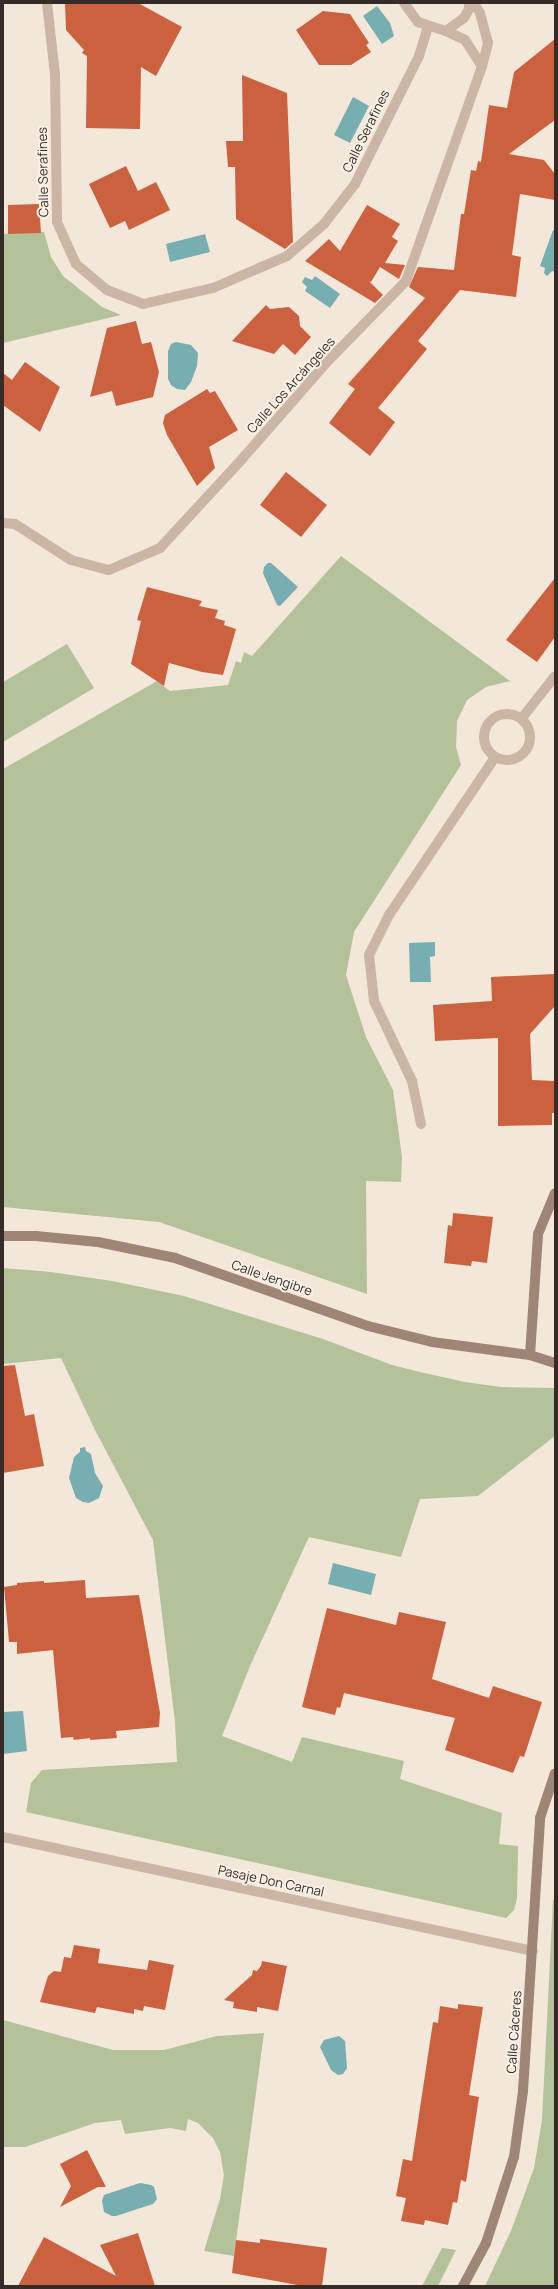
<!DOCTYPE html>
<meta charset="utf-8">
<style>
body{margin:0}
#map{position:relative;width:558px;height:2289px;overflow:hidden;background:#f2e7d9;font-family:Manrope,sans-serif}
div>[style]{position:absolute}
.green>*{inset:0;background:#b4c299}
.water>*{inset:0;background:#77aeb1}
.building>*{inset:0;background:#cb613f}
.service>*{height:10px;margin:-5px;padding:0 5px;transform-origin:5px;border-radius:5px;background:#cbb6a5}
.minor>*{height:10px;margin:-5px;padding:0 5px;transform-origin:5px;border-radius:5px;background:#cbb6a5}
.minor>.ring{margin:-5px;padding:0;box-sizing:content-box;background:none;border:10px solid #cbb6a5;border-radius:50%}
.tertiary>*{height:10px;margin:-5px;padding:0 5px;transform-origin:5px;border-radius:5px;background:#cbb6a5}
.secondary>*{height:10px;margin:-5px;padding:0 5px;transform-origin:5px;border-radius:5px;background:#9f8576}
span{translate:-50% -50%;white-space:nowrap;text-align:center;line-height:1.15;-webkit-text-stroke:4px #faf1e6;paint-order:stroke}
.street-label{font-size:13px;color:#362c27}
.frame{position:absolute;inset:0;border:4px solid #362c27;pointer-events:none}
</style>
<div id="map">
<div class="green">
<div style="clip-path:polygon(44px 232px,51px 257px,63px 276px,102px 307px,121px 315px,3px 343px,3px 234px)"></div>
<div style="clip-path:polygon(341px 556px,510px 681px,486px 687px,467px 700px,457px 721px,456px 747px,461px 765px,354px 932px,346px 975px,366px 1037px,393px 1090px,402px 1157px,401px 1182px,366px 1181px,367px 1294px,159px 1222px,3px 1207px,3px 769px,157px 681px,170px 691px,228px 685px,236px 661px,241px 663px,244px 652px,252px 656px)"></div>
<div style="clip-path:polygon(67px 644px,94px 688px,3px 742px,3px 682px)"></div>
<div style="clip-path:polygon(3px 1268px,51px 1272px,112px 1281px,184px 1296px,323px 1339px,392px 1365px,420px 1372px,465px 1382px,501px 1387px,555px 1388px,555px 1436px,478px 1496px,420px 1499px,401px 1557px,309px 1537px,250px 1666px,222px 1736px,292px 1762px,302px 1737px,404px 1761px,400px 1779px,502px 1813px,499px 1844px,518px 1846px,517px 1898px,514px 1910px,506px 1918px,26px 1812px,31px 1783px,42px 1770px,177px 1762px,175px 1722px,153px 1540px,95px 1430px,61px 1358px,3px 1364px)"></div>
<div style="clip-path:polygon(553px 1900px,555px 1900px,555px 2286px,485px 2286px,511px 2231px,534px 2168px,542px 2120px)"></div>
<div style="clip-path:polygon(3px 2020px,113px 2050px,164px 2050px,217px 2036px,264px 2033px,234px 2256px,204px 2251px,220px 2199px,224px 2175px,220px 2152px,213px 2138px,198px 2123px,188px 2119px,186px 2131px,170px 2128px,125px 2134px,121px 2120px,95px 2123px,25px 2147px,3px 2147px)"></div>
<div style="clip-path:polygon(442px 2248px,456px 2250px,438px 2286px,422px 2286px)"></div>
</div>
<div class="water">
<div style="clip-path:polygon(377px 6px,390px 23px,394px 36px,382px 44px,363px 16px)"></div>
<div style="clip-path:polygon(353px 97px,369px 106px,350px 143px,334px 135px)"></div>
<div style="clip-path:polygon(553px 230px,555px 231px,555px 272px,552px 271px,547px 276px,544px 273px,545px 268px,540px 266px)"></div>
<div style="clip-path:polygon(205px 234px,210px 252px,170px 262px,166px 244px)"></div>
<div style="clip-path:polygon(315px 276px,340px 294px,330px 308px,305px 291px,307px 287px,302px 282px,305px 277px,312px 280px)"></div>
<div style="clip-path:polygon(176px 342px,191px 345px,198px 353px,197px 366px,191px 382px,185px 390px,177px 389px,171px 385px,168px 379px,168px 351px,171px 344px)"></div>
<div style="clip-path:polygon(268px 563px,271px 563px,298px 587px,280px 606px,277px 605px,263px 573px,264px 567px)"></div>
<div style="clip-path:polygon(435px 942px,435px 956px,430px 957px,431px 982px,410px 982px,409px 943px)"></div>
<div style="clip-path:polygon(85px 1447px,86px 1451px,91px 1454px,95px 1473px,103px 1486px,99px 1498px,89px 1503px,83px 1502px,76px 1498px,69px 1478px,74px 1457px,80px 1452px,80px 1448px)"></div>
<div style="clip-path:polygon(333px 1563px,376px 1574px,371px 1595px,328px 1584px)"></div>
<div style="clip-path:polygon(23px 1711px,27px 1751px,3px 1754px,3px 1712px)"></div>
<div style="clip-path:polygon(339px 2036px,345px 2041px,347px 2068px,343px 2074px,338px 2075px,331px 2070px,320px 2047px,324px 2040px)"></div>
<div style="clip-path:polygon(140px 2183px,151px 2185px,154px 2187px,157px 2199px,153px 2204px,116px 2216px,112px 2216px,104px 2212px,102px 2201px,104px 2195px)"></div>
</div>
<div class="building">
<div style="clip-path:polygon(65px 3px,138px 3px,182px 27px,156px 76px,141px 67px,140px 129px,86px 128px,87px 56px,82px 53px,84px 50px,66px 30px)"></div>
<div style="clip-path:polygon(323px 11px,350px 14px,369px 43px,366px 45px,371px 52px,351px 65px,319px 65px,296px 30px)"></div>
<div style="clip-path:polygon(555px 39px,555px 120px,509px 154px,544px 160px,555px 174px,555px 200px,520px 194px,512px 255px,521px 257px,516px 297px,460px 290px,418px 341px,427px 349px,378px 408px,395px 422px,370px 456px,329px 423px,355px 389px,348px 384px,425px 298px,409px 287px,418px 267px,454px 270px,461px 214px,464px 214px,471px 170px,476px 171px,478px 161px,481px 162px,489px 105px,507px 108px,514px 72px)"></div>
<div style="clip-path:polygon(242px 75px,287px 93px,293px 242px,285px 249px,236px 219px,235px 167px,228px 167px,226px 141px,243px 141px)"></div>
<div style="clip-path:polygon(126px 166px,138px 191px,156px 182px,170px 210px,129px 230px,125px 221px,110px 228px,89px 184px)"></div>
<div style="clip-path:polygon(39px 204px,41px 233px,8px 234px,8px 205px)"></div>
<div style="clip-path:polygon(367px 205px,400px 224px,392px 237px,398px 241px,385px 263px,405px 265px,399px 279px,380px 267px,371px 282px,369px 281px,383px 295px,375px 303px,305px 261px,329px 239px,340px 251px)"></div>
<div style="clip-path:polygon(266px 305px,270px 309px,289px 307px,299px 316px,300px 326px,311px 337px,295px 355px,283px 344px,274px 354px,232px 341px)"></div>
<div style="clip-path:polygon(136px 321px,142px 344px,151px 342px,159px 372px,153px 397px,116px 406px,112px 391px,90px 397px,107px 328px)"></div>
<div style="clip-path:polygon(25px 362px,60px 387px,40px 432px,3px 405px,3px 373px,12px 380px)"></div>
<div style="clip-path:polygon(207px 389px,210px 393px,215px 391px,238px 430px,209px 447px,215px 468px,197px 486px,167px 435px,163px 423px,165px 415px)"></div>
<div style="clip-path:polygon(286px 472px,327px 505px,301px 537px,260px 505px)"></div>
<div style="clip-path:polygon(555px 578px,555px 637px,537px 662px,506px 640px)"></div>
<div style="clip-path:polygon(147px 587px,202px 601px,199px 606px,218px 610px,215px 618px,225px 621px,224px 625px,236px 629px,223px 675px,202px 672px,169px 663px,164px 686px,131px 664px,141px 621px,137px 620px)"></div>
<div style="clip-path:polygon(555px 974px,555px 1006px,530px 1034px,532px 1080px,555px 1081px,555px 1113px,552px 1113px,552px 1125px,498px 1126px,498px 1038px,435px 1041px,433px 1005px,492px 1001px,491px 977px)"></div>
<div style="clip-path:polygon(453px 1213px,493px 1217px,487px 1263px,472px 1261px,471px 1266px,444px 1263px,448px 1225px,452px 1226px)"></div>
<div style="clip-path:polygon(15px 1365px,25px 1416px,34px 1414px,44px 1466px,3px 1473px,3px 1366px)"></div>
<div style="clip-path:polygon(85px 1580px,86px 1598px,139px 1595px,160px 1713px,159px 1727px,116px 1731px,117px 1738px,90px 1740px,90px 1738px,74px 1740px,73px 1737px,61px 1738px,53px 1650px,17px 1654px,17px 1642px,9px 1642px,4px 1587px,17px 1585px,17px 1583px,44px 1581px,44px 1583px)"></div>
<div style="clip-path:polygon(327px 1608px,396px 1625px,399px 1612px,446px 1622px,432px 1679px,489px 1698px,493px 1686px,542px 1702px,524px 1757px,520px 1756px,513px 1773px,445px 1750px,455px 1718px,344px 1693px,340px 1708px,337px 1707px,335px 1715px,302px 1707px)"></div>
<div style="clip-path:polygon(74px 1945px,100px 1949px,98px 1963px,147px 1970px,149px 1960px,174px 1965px,165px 2010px,144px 2006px,143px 2011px,134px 2009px,134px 2014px,97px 2007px,95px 2013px,40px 2002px,48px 1976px,54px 1971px,61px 1972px,64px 1957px,71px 1958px)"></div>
<div style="clip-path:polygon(262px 1961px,287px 1966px,278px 2011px,257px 2007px,257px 2012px,233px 2008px,234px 2002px,224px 2000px,252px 1975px,253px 1970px,257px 1971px,261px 1966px)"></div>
<div style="clip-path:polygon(458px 2004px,483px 2007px,469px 2095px,479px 2097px,466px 2182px,461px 2180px,457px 2203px,453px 2202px,448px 2225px,425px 2220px,424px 2225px,401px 2221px,406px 2198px,396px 2196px,403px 2159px,412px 2161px,433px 2022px,438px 2023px,440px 2006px,458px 2009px)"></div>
<div style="clip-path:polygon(87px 2150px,106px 2187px,98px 2187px,60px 2207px,71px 2186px,60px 2164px)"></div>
<div style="clip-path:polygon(138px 2233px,155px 2286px,18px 2286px,44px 2237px,116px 2276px,100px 2245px)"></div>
<div style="clip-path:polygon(260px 2239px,327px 2248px,322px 2286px,303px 2286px,232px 2273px,236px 2240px,260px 2243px)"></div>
</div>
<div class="service">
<div style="left:421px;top:1124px;width:44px;rotate:-101.8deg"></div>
<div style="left:412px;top:1081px;width:89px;rotate:-115.4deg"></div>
<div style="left:374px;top:1001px;width:46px;rotate:-96.2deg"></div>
<div style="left:369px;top:955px;width:45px;rotate:-63.4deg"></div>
<div style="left:389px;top:915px;width:190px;rotate:-56.1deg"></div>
</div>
<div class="minor">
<div style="left:47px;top:3px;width:71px;rotate:83.6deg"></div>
<div style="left:55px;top:74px;width:148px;rotate:89.2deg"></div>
<div style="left:57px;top:222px;width:46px;rotate:65.7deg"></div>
<div style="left:76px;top:264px;width:40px;rotate:40deg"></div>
<div style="left:107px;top:290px;width:39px;rotate:21deg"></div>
<div style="left:143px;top:304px;width:72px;rotate:-12.9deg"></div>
<div style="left:213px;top:288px;width:81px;rotate:-23.4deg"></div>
<div style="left:287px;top:256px;width:49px;rotate:-40.9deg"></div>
<div style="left:324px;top:224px;width:51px;rotate:-52.2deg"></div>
<div style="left:355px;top:184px;width:143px;rotate:-63.4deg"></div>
<div style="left:419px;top:56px;width:30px;rotate:-73deg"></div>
<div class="ring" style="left:484px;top:714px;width:36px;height:36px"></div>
<div style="left:522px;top:718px;width:53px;rotate:-51.8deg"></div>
<div style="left:3px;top:1837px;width:542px;rotate:12.14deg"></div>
</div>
<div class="tertiary">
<div style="left:404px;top:3px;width:24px;rotate:54deg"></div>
<div style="left:418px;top:22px;width:29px;rotate:18deg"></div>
<div style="left:446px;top:31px;width:22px;rotate:-36deg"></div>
<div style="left:464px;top:18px;width:10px;rotate:-61deg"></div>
<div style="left:469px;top:9px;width:6px;rotate:-90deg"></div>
<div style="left:446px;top:31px;width:21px;rotate:25deg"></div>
<div style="left:465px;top:40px;width:31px;rotate:57deg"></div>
<div style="left:3px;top:523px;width:12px;rotate:5deg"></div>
<div style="left:15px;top:524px;width:67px;rotate:32.7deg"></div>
<div style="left:71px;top:560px;width:39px;rotate:15deg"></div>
<div style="left:109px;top:570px;width:56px;rotate:-23.3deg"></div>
<div style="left:160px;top:548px;width:121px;rotate:-47.3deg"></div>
<div style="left:242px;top:459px;width:128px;rotate:-48.8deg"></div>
<div style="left:326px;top:363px;width:115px;rotate:-45.7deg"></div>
<div style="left:406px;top:281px;width:228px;rotate:-70.5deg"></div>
<div style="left:482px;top:66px;width:24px;rotate:-75deg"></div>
<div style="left:488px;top:43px;width:31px;rotate:-105deg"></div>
<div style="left:480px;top:13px;width:12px;rotate:-121deg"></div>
</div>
<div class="secondary">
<div style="left:3px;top:1236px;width:33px"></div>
<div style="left:36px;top:1236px;width:62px;rotate:5.5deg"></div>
<div style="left:98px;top:1242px;width:79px;rotate:11.7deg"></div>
<div style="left:175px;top:1258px;width:205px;rotate:19.4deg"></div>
<div style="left:368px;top:1326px;width:66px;rotate:14deg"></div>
<div style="left:432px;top:1342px;width:99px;rotate:7.6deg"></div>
<div style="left:530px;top:1355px;width:26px;rotate:18deg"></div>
<div style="left:530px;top:1355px;width:121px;rotate:-86.2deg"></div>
<div style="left:538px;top:1234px;width:44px;rotate:-67.5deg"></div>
<div style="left:463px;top:2286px;width:49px;rotate:-61.9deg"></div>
<div style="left:486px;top:2243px;width:90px;rotate:-72deg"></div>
<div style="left:514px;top:2157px;width:67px;rotate:-82.2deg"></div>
<div style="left:523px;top:2091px;width:274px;rotate:-86.4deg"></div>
<div style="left:540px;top:1818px;width:47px;rotate:-71.6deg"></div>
</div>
<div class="street-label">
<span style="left:366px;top:131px;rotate:-64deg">Calle Serafines</span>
<span style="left:43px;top:172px;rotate:-91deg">Calle Serafines</span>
<span style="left:291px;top:385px;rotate:-48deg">Calle Los Arcángeles</span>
<span style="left:272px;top:1278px;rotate:19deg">Calle Jengibre</span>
<span style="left:271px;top:1881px;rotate:12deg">Pasaje Don Carnal</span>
<span style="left:514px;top:2032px;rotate:-86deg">Calle Cáceres</span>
</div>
<div class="frame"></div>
</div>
